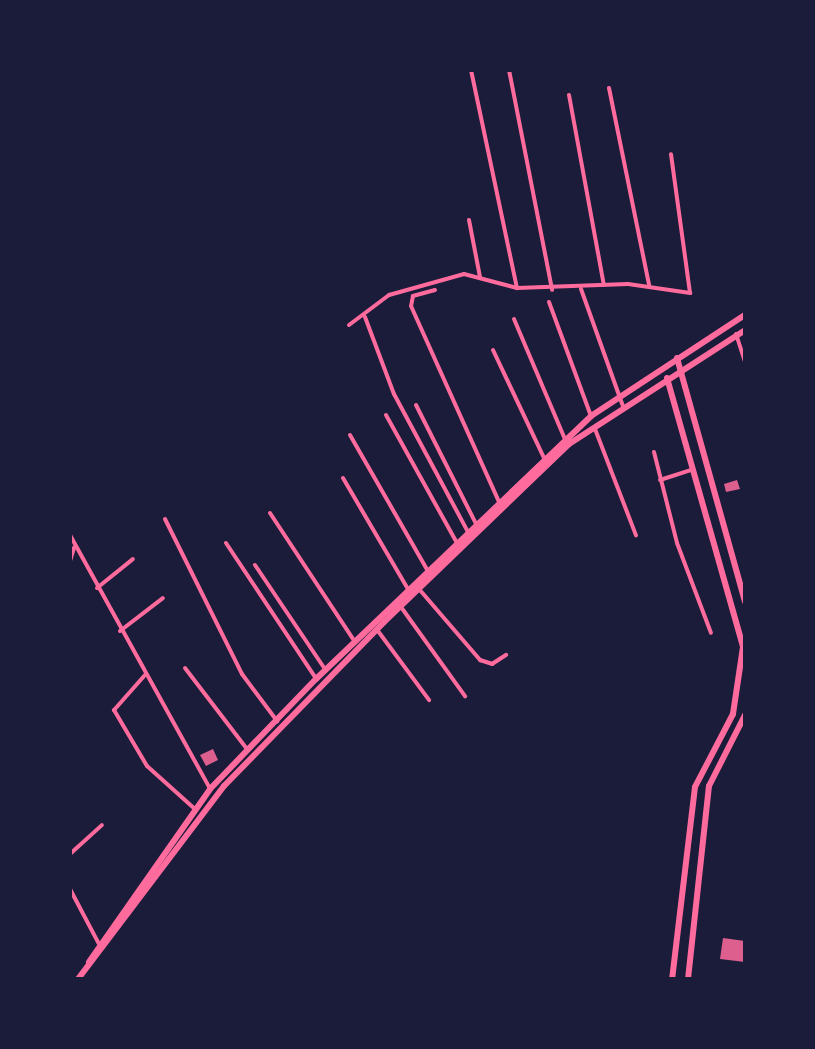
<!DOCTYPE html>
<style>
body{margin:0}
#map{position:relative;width:815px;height:1049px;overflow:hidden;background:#1b1b3a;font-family:Lora,serif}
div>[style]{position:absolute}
.building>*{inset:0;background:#dd5f8e}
.minor>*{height:4px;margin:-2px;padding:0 2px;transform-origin:2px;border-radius:2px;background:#ff6b9d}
.secondary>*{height:6px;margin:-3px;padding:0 3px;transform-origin:3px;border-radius:3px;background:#ff6b9d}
span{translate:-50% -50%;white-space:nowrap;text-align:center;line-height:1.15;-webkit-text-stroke:8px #1b1b3a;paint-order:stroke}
.frame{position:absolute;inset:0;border:72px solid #1b1b3a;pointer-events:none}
</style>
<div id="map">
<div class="building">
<div style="clip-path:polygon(737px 480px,740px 489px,726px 492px,724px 484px)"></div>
<div style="clip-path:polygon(213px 749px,218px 760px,206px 766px,200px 755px)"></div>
<div style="clip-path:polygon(723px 938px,745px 941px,745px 962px,720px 959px)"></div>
</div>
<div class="minor">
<div style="left:471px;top:70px;width:223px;rotate:78.1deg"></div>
<div style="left:509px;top:70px;width:224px;rotate:78.9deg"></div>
<div style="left:609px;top:88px;width:201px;rotate:78.5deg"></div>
<div style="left:569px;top:95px;width:193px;rotate:79.6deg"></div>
<div style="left:469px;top:220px;width:58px;rotate:79.1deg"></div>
<div style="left:581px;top:289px;width:124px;rotate:70.3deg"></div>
<div style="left:435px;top:290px;width:23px;rotate:165deg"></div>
<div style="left:413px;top:296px;width:10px;rotate:101deg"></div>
<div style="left:411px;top:306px;width:215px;rotate:65.8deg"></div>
<div style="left:549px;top:302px;width:121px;rotate:69.8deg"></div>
<div style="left:365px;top:317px;width:82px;rotate:69.4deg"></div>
<div style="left:394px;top:394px;width:159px;rotate:61.8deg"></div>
<div style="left:514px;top:319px;width:130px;rotate:67deg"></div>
<div style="left:349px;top:325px;width:50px;rotate:-36.9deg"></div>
<div style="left:389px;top:295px;width:78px;rotate:-15.6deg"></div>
<div style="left:464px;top:274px;width:55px;rotate:14.8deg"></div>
<div style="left:517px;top:288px;width:111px;rotate:-2.1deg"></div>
<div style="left:628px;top:284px;width:63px;rotate:8.3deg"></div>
<div style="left:690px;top:293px;width:140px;rotate:-97.8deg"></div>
<div style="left:736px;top:334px;width:28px;rotate:72deg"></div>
<div style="left:493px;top:350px;width:119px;rotate:64.7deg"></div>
<div style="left:416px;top:405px;width:136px;rotate:63.2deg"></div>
<div style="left:386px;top:415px;width:149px;rotate:61deg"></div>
<div style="left:595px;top:429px;width:114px;rotate:68.9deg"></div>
<div style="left:350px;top:435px;width:159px;rotate:60.2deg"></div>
<div style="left:654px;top:452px;width:94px;rotate:75.8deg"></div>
<div style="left:677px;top:543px;width:96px;rotate:69.3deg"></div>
<div style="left:343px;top:478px;width:131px;rotate:59.7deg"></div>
<div style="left:660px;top:480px;width:33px;rotate:-18deg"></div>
<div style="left:270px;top:513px;width:154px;rotate:56.6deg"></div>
<div style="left:165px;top:519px;width:173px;rotate:63.6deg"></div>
<div style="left:242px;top:674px;width:59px;rotate:53.3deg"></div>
<div style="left:70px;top:535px;width:290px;rotate:61.1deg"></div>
<div style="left:226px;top:543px;width:161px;rotate:56.4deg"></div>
<div style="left:70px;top:561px;width:14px;rotate:-73deg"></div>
<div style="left:255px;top:565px;width:125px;rotate:56.1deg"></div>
<div style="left:97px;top:588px;width:46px;rotate:-38.9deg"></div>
<div style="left:419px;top:589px;width:94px;rotate:49.3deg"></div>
<div style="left:480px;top:660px;width:13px;rotate:18deg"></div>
<div style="left:492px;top:664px;width:17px;rotate:-33deg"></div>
<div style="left:401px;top:607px;width:110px;rotate:54.3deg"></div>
<div style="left:120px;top:631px;width:54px;rotate:-37.5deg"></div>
<div style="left:378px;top:631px;width:86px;rotate:53.5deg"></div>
<div style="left:185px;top:668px;width:102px;rotate:52.6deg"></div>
<div style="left:145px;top:675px;width:47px;rotate:131.5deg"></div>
<div style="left:114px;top:710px;width:65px;rotate:59.5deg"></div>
<div style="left:147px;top:766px;width:64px;rotate:41.9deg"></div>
<div style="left:70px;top:854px;width:43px;rotate:-42.2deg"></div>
<div style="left:70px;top:889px;width:62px;rotate:62.2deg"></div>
</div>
<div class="secondary">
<div style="left:677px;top:358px;width:253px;rotate:74.4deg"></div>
<div style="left:667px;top:378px;width:280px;rotate:74.2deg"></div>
<div style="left:743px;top:647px;width:68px;rotate:98.5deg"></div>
<div style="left:733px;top:714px;width:82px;rotate:117.5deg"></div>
<div style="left:695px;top:787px;width:193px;rotate:96.8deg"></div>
<div style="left:89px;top:962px;width:211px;rotate:-55deg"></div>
<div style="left:210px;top:789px;width:153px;rotate:-46.1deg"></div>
<div style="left:316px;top:679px;width:381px;rotate:-43.7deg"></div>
<div style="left:591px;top:416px;width:184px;rotate:-33.3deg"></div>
<div style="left:78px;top:979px;width:242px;rotate:-52.9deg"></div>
<div style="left:224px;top:786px;width:229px;rotate:-45.7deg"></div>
<div style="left:384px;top:622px;width:257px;rotate:-43.9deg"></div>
<div style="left:569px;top:444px;width:210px;rotate:-32.9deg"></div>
<div style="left:688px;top:979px;width:194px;rotate:-83.8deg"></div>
<div style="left:709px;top:786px;width:80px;rotate:-63.1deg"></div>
</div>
<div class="frame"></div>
</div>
